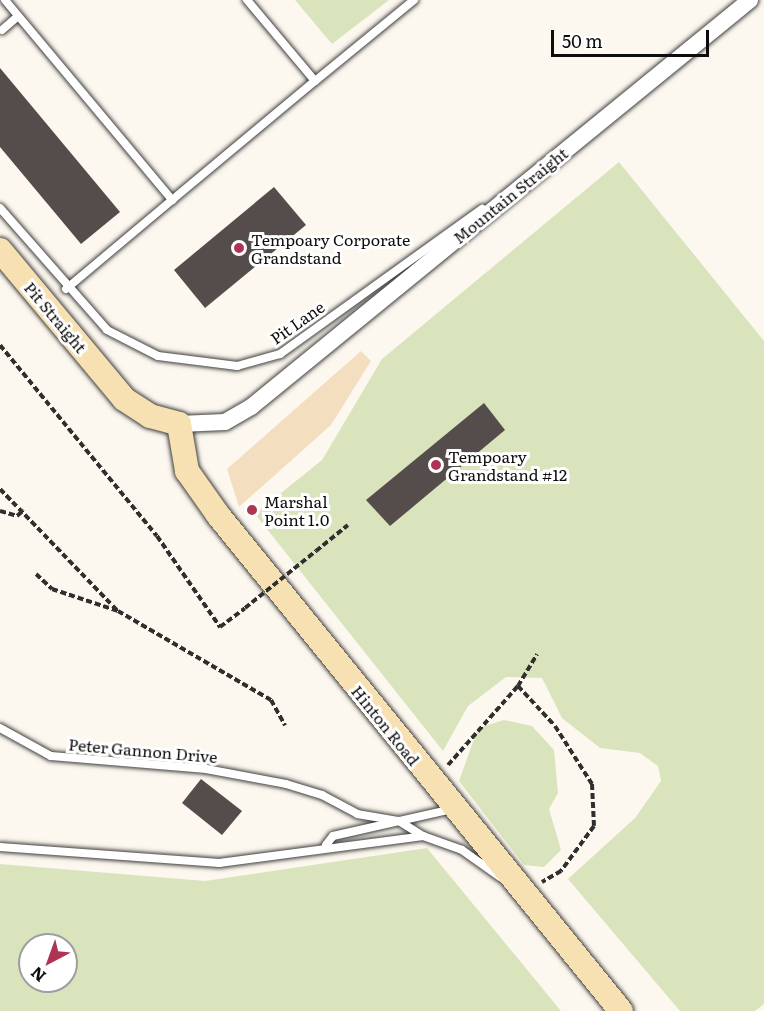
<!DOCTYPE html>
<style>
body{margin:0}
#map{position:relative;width:764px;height:1011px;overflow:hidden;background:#fdf8ef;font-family:Literata,serif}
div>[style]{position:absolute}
.green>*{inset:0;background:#d9e4bc}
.sand>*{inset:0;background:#f4dec0}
.building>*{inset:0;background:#554d4b}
.path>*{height:4px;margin-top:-2px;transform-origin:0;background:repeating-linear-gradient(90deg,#2f2f2f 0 6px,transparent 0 9px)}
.roads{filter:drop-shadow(0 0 2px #404040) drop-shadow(0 0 2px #404040)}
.lane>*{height:8px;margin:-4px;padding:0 4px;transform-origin:4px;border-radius:4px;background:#fff}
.street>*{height:16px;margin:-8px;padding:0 8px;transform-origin:8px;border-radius:8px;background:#fff}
.secondary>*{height:24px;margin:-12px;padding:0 12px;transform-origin:12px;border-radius:12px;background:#f7e0b1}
.path-bridge>*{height:4px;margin-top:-2px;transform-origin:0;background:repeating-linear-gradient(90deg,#2f2f2f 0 6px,transparent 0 9px)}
.dots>*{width:16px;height:16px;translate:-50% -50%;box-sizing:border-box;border:3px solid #fff;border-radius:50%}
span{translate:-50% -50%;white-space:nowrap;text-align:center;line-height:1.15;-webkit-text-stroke:6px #fff;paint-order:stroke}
.street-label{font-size:16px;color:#0d0d0d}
.poi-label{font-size:16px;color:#0d0d0d}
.left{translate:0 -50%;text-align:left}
.north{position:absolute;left:18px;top:933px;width:60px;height:60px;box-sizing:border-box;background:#fff;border:2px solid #9e9e9e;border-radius:50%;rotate:221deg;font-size:16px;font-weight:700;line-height:24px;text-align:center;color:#0d0d0d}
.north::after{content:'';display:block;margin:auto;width:21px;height:27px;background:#af3453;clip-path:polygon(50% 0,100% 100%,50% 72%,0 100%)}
.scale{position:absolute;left:551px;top:30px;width:158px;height:27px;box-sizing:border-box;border:3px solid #0d0d0d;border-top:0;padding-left:8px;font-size:18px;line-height:21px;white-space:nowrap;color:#0d0d0d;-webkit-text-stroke:4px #fff;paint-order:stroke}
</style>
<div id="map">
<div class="green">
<div style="clip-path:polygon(295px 0,389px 0,332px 44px)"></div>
<div style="clip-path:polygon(619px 162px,764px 341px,764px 1004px,755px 1011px,680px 1011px,568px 879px,635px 818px,661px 781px,658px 766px,640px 753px,600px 748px,562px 718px,542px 678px,506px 677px,468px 706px,443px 751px,255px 514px,322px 460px,382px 359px)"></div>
<div style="clip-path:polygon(504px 720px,532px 726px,554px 750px,558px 793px,549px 809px,561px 850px,544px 867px,524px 865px,459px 781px,478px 728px)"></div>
<div style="clip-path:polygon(evenodd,427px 848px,561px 1011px,0 1011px,0 864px,205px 881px,427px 848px,30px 945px,66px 945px,66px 981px,30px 981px,30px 945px)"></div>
</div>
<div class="sand">
<div style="clip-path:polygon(361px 351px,371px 361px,331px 425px,239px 507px,227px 469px)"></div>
</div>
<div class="building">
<div style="clip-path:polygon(0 68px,120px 212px,81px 244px,0 147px)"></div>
<div style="clip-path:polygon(274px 187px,306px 225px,205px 308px,174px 270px)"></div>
<div style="clip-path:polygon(484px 403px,505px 430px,390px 526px,366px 500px)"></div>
<div style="clip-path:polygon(201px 779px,242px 811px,222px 835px,182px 803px)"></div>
</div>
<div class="path">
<div style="left:0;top:345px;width:247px;rotate:50.6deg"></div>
<div style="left:157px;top:536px;width:111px;rotate:55.3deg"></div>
<div style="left:220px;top:627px;width:31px;rotate:-37deg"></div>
<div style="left:0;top:489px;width:170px;rotate:46deg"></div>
<div style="left:118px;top:611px;width:177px;rotate:30.2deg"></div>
<div style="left:271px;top:700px;width:29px;rotate:61deg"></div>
<div style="left:0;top:511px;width:18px;rotate:16deg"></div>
<div style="left:17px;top:516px;width:9px;rotate:-41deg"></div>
<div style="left:316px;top:551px;width:41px;rotate:-39.1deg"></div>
<div style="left:36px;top:574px;width:22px;rotate:43deg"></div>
<div style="left:52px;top:589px;width:70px;rotate:18.4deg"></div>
<div style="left:518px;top:686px;width:54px;rotate:47.2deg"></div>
<div style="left:555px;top:726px;width:69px;rotate:57.5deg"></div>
<div style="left:592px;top:784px;width:42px;rotate:87.3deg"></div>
<div style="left:594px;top:826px;width:56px;rotate:126.3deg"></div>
<div style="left:561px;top:871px;width:22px;rotate:150deg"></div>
<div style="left:448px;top:765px;width:106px;rotate:-48.5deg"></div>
<div style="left:518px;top:686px;width:37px;rotate:-59deg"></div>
</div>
<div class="roads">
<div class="lane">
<div style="left:5px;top:0;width:261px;rotate:50.1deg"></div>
<div style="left:172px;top:200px;width:186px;rotate:-39.8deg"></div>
<div style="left:315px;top:81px;width:106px;rotate:-130deg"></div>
<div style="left:2px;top:30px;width:21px;rotate:-41deg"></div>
<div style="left:315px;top:81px;width:128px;rotate:-39.3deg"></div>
<div style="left:0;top:208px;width:162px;rotate:48.7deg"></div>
<div style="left:107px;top:330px;width:57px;rotate:27deg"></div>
<div style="left:158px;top:356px;width:80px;rotate:7.2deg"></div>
<div style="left:237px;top:366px;width:45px;rotate:-15.6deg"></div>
<div style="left:280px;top:354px;width:249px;rotate:-35.7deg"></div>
<div style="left:66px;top:289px;width:138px;rotate:-40deg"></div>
<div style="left:0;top:728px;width:58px;rotate:28.8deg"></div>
<div style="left:51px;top:756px;width:156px;rotate:4.8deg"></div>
<div style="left:206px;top:769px;width:81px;rotate:10.6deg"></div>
<div style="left:286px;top:784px;width:38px;rotate:17deg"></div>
<div style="left:322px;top:795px;width:40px;rotate:28deg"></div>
<div style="left:357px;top:814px;width:43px;rotate:9.5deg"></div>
<div style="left:399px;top:821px;width:28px;rotate:32deg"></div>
<div style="left:326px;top:845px;width:11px;rotate:-52deg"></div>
<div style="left:333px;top:836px;width:123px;rotate:-12.7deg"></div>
<div style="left:0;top:847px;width:220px;rotate:4.2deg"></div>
<div style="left:219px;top:863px;width:206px;rotate:-7.5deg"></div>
<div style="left:423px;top:836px;width:41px;rotate:19.7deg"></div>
<div style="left:462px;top:850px;width:47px;rotate:35.4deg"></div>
</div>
<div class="street">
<div style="left:179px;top:424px;width:46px;rotate:-2.5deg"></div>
<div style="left:225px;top:422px;width:30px;rotate:-30deg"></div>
<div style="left:251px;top:407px;width:644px;rotate:-39.2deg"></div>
</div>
<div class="secondary">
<div style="left:0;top:250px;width:194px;rotate:50.2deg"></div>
<div style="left:124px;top:399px;width:31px;rotate:33deg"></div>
<div style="left:150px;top:416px;width:30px;rotate:15deg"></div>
<div style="left:179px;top:424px;width:48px;rotate:80.3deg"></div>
<div style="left:187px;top:471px;width:54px;rotate:54.8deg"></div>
<div style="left:218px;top:515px;width:639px;rotate:50.91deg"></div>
</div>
</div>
<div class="path-bridge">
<div style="left:245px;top:608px;width:91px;rotate:-38.8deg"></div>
</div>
<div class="dots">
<div style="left:239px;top:248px;background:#af3453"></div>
<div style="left:436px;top:465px;background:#af3453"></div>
<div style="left:252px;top:510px;background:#af3453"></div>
</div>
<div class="street-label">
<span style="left:510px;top:195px;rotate:-39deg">Mountain Straight</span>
<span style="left:56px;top:317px;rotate:50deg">Pit Straight</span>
<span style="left:297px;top:322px;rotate:-35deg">Pit Lane</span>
<span style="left:386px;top:725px;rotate:51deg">Hinton Road</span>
<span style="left:143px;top:750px;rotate:5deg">Peter Gannon Drive</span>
</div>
<div class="poi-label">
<span class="left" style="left:251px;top:248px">Tempoary Corporate<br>Grandstand</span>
<span class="left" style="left:448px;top:465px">Tempoary<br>Grandstand #12</span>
<span class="left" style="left:264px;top:510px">Marshal<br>Point 1.0</span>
</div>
<div class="north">N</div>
<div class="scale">50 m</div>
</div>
